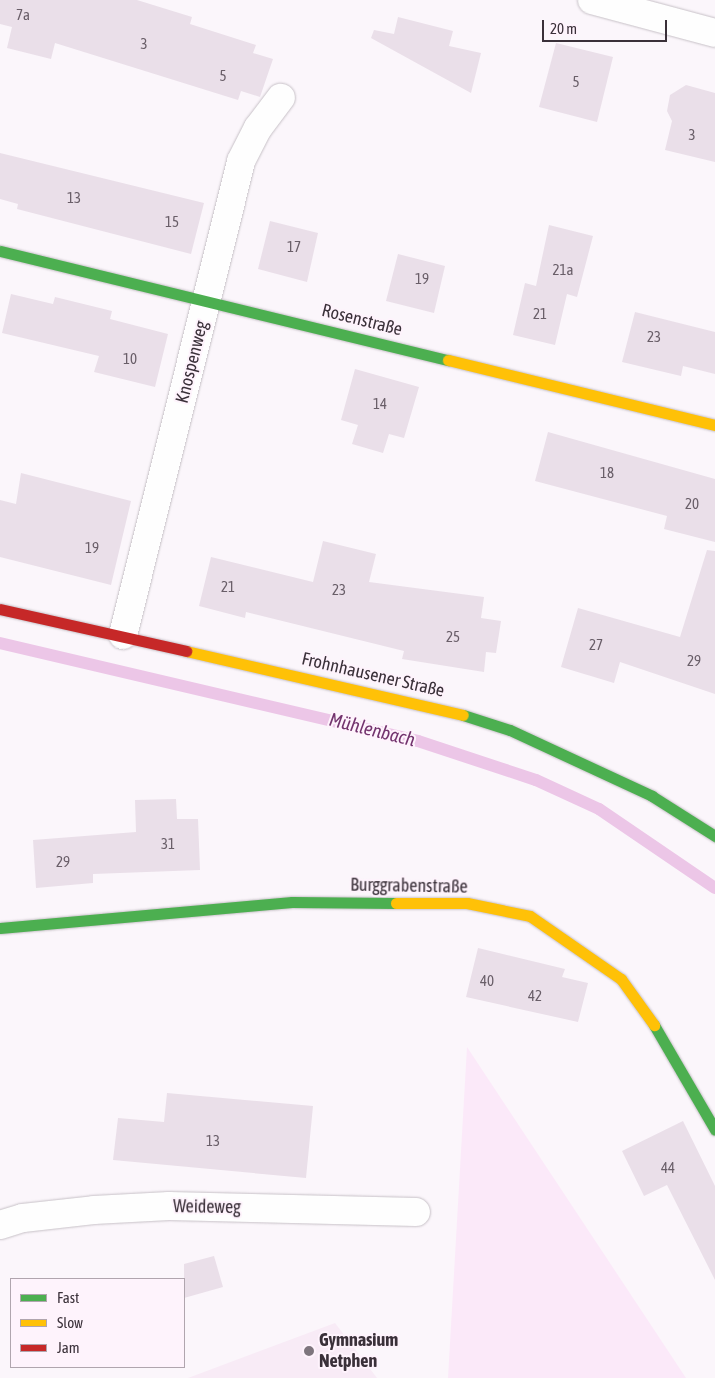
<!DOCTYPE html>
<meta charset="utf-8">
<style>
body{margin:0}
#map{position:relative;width:715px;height:1378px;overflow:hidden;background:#fbf6fb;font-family:"Asap Condensed",sans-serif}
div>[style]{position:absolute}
.built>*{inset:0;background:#f8ebf6}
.green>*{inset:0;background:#fbe9f9}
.stream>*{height:12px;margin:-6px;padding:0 6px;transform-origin:6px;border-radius:6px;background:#ecc6e7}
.building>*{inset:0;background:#eadfe9}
.roads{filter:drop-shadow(0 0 1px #c7c1c7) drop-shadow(0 0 1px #c7c1c7)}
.street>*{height:28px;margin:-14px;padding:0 14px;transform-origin:14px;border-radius:14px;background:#fefefe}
.fast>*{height:11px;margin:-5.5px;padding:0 5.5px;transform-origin:5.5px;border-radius:5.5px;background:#4caf50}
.slow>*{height:11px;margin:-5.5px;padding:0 5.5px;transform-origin:5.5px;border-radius:5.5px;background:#ffc107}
.jam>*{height:11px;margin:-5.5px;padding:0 5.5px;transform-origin:5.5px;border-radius:5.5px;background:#c62828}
.dots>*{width:14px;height:14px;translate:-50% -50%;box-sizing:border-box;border:2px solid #fef3fc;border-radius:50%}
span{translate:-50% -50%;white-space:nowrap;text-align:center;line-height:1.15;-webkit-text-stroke:4px #fef3fc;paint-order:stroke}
.number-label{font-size:15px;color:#695e68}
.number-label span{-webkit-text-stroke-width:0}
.street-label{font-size:18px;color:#3a3039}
.poi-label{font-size:18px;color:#3a3039;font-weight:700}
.left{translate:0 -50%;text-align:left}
.water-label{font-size:19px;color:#73346e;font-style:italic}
.legend{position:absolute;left:10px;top:1278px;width:175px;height:90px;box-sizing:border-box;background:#fef3fc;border:1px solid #b0a5ae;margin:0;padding:6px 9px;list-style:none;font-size:15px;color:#3a3039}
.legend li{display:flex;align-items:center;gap:10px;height:25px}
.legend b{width:25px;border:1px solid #b0a5ae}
.scale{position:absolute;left:542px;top:20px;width:125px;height:22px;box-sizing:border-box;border:2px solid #3a3039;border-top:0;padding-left:6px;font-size:15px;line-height:18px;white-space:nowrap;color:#3a3039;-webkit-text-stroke:4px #fef3fc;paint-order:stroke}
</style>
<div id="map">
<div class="built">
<div style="clip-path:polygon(335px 1323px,377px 1378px,188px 1378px)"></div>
</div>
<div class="green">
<div style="clip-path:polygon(467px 1047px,686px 1378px,448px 1378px)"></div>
</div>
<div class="stream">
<div style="left:0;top:643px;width:429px;rotate:13.2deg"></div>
<div style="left:418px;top:741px;width:124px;rotate:18.3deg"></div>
<div style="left:536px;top:780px;width:69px;rotate:24.7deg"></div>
<div style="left:599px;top:809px;width:140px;rotate:34.3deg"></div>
</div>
<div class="building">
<div style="clip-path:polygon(0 0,137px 0,192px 17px,190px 24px,256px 45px,253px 53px,273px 59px,260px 97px,241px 91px,238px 100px,55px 43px,51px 59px,7px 48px,12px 27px,0 24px)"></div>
<div style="clip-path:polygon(398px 17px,453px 31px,449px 46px,481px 53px,471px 93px,371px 38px,374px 30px,394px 34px)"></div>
<div style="clip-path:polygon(556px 43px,613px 57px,597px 122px,539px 107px)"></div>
<div style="clip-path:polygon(686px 85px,715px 93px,715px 162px,665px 150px,672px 121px,667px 111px,670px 95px)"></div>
<div style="clip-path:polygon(0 153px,204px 203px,191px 254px,17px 209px,18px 204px,0 199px)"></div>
<div style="clip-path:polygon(270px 221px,318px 233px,307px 282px,258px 269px)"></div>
<div style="clip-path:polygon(549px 225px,593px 236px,577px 297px,567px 294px,555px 345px,513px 335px,525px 283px,536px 286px)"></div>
<div style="clip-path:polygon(398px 254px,445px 266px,434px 313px,386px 301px)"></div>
<div style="clip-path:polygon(11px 294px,53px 304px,55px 297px,112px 311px,110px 319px,168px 334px,155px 387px,94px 372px,99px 356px,2px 333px)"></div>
<div style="clip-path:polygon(635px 312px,715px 332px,715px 374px,683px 366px,681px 376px,622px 362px)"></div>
<div style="clip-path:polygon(355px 369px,419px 387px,404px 438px,389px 434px,383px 453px,352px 444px,358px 425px,341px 420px)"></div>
<div style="clip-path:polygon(548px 432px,715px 479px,715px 542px,664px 529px,667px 516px,535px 481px)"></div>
<div style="clip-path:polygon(21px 473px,131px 501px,111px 585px,0 557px,0 500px,16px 504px)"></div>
<div style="clip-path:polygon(323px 541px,376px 554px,369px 582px,484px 597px,481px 618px,501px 621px,496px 653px,486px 652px,484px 672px,402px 659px,404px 651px,246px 612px,245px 618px,199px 606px,211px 557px,313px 582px)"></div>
<div style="clip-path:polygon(707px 550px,715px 551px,715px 694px,620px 662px,614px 683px,561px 667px,578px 608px,680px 637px)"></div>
<div style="clip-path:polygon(176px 799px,177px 819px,198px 819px,200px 870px,93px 874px,93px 883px,36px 888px,33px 840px,136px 832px,135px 800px)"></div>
<div style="clip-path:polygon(478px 948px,565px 969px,562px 977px,588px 983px,578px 1022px,466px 997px)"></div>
<div style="clip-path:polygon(167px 1093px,313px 1106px,306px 1178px,113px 1160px,118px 1118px,164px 1122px)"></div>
<div style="clip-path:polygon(683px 1121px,715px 1186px,715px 1280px,667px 1185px,644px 1196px,622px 1151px)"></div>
<div style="clip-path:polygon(214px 1256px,223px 1287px,184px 1298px,184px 1264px)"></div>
</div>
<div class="roads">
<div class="street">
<div style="left:592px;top:0;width:127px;rotate:15deg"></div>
<div style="left:123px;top:635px;width:488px;rotate:-76deg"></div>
<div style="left:241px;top:161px;width:37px;rotate:-63deg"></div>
<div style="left:258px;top:128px;width:38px;rotate:-53deg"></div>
<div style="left:0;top:1225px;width:24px;rotate:-17deg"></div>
<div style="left:23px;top:1218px;width:71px;rotate:-6.4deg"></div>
<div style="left:94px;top:1210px;width:75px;rotate:-3.1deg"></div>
<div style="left:169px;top:1206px;width:247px;rotate:1.4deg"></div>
</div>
<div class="fast">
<div style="left:0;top:251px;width:461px;rotate:13.7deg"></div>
<div style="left:463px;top:715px;width:49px;rotate:17.7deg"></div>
<div style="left:510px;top:730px;width:157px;rotate:24.9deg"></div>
<div style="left:652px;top:796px;width:75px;rotate:32.4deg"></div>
<div style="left:0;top:928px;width:293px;rotate:-5.1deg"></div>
<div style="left:292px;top:902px;width:104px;rotate:0.6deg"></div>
<div style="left:654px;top:1025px;width:121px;rotate:59.8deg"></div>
</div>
<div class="slow">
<div style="left:448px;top:360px;width:275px;rotate:13.7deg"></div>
<div style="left:186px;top:651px;width:284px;rotate:13deg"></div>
<div style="left:396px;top:903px;width:71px"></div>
<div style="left:467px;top:903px;width:64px;rotate:11.7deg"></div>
<div style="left:530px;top:916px;width:111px;rotate:34.7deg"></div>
<div style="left:621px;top:979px;width:57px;rotate:54.3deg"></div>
</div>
<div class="jam">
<div style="left:0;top:609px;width:191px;rotate:12.7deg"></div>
</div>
</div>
<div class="dots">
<div style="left:309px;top:1351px;background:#7e757d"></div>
</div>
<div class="number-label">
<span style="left:23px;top:15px">7a</span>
<span style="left:144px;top:44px">3</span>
<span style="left:223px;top:76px">5</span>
<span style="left:576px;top:82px">5</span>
<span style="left:692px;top:135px">3</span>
<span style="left:74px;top:198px">13</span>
<span style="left:172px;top:222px">15</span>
<span style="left:294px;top:247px">17</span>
<span style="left:563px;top:270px">21a</span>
<span style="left:422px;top:279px">19</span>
<span style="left:540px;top:314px">21</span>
<span style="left:654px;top:337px">23</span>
<span style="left:130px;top:359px">10</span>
<span style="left:380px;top:404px">14</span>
<span style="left:607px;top:473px">18</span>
<span style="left:692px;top:504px">20</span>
<span style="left:92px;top:548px">19</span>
<span style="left:228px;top:587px">21</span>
<span style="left:339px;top:590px">23</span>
<span style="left:453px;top:637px">25</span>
<span style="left:596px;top:645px">27</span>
<span style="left:694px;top:661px">29</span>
<span style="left:168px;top:844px">31</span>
<span style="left:63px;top:862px">29</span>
<span style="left:487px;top:981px">40</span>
<span style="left:535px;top:996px">42</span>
<span style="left:213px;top:1141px">13</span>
<span style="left:668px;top:1168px">44</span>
</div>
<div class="street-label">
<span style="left:362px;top:320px;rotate:14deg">Rosenstraße</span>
<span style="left:192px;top:362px;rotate:-76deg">Knospenweg</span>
<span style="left:373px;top:675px;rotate:13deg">Frohnhausener Straße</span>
<span style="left:409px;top:886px;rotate:1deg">Burggrabenstraße</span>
<span style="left:207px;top:1207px;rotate:1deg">Weideweg</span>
</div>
<div class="poi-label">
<span class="left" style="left:319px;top:1351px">Gymnasium<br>Netphen</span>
</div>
<div class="water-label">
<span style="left:372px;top:730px;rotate:14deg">Mühlenbach</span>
</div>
<ul class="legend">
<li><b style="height:6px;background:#4caf50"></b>Fast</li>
<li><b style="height:6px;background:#ffc107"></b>Slow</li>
<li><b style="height:6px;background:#c62828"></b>Jam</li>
</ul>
<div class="scale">20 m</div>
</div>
